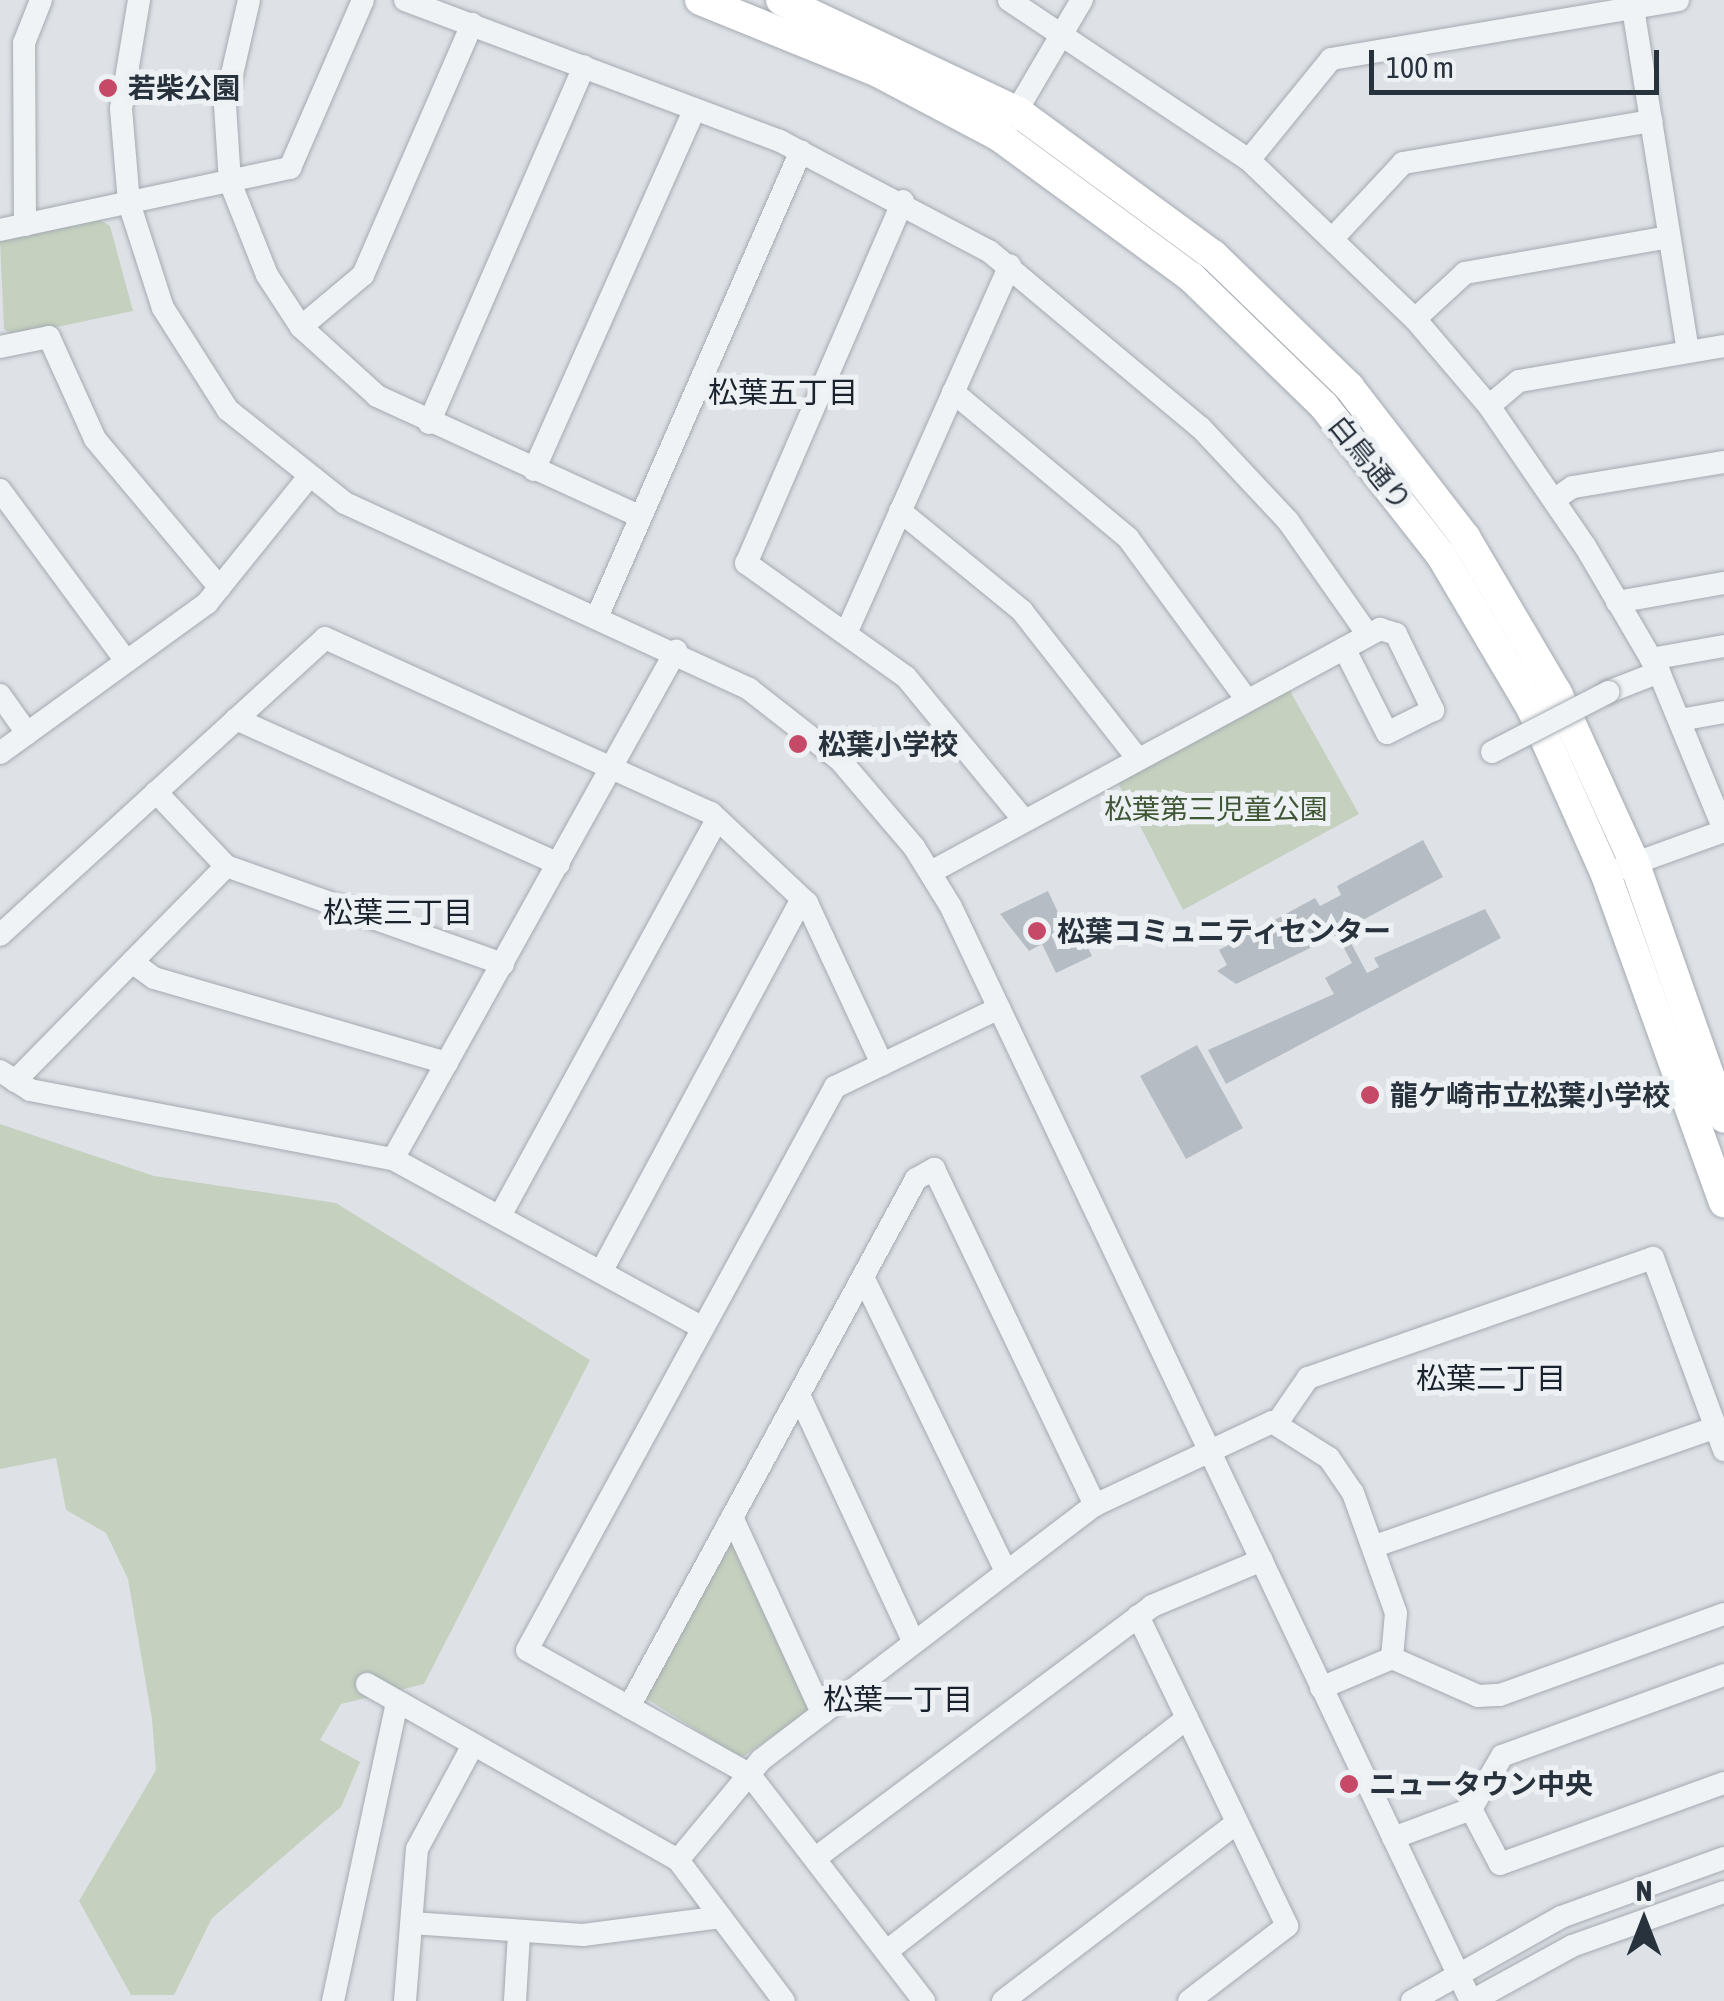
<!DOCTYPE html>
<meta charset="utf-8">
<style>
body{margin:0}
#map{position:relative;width:1724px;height:2001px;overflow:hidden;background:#dee2e7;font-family:"Asap Condensed","Noto Sans JP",sans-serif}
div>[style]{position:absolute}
.green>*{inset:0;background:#c5d0bf}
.building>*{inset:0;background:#b5bcc3}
.roads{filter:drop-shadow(0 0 2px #a4aab1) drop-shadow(0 0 2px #a4aab1)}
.minor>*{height:22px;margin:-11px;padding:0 11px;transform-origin:11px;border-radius:11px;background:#f0f3f5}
.major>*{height:30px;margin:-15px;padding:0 15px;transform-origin:15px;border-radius:15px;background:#fff}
.bridges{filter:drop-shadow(0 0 2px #a4aab1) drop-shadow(0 0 2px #a4aab1)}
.minor-bridge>*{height:22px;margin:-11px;padding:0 11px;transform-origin:11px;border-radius:11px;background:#f0f3f5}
.dots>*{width:28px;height:28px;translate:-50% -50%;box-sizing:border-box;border:5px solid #edf1f4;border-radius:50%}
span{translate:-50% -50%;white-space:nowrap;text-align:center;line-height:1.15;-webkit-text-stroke:10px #edf1f4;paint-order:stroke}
.poi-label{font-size:28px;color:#28323d;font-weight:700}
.left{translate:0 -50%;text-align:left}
.street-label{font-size:28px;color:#28323d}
.park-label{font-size:28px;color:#405736}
.neighbourhood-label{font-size:30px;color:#1a232d}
.north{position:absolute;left:1594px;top:1871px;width:100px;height:100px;-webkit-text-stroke:8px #edf1f4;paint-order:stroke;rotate:0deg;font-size:28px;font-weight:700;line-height:40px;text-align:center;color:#28323d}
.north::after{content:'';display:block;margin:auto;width:35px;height:45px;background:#28323d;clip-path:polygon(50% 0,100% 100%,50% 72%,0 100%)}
.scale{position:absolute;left:1369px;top:50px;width:290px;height:45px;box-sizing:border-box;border:5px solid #28323d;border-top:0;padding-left:12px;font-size:30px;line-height:35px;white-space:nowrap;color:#28323d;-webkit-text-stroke:8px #edf1f4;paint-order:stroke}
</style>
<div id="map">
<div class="green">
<div style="clip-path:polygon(100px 220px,110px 226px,133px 311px,14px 336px,4px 329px,0 240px)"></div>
<div style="clip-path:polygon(1289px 689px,1359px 814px,1183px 910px,1116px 779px)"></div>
<div style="clip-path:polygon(0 1124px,154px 1176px,336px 1203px,590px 1360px,424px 1684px,341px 1704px,320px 1740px,360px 1762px,341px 1807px,212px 1918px,174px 1995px,131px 1995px,79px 1901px,156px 1770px,152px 1719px,128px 1579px,106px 1533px,66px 1510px,56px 1458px,0 1469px)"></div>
<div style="clip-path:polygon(737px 1545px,807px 1701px,807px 1712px,741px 1758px,644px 1697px,726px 1546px)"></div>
</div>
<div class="building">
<div style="clip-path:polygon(1423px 840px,1443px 877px,1344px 930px,1367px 973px,1379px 967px,1374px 958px,1485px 909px,1501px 938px,1226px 1084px,1208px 1050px,1334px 994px,1325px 978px,1352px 963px,1337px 935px,1236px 984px,1217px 971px,1227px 965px,1219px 950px,1315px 898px,1320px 906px,1341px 895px,1337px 886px)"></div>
<div style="clip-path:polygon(1048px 891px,1068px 934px,1079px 929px,1092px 956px,1056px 973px,1042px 944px,1029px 951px,1000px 914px)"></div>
<div style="clip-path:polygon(1197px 1045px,1243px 1128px,1186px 1159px,1140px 1076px)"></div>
</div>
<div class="roads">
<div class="minor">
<div style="left:139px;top:0;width:110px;rotate:99.4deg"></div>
<div style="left:121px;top:109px;width:94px;rotate:85.1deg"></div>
<div style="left:129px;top:203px;width:110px;rotate:72.1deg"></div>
<div style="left:163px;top:308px;width:121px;rotate:57.5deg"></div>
<div style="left:228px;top:410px;width:149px;rotate:38.5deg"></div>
<div style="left:345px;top:503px;width:445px;rotate:24.7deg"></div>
<div style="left:749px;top:689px;width:115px;rotate:38deg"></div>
<div style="left:840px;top:760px;width:114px;rotate:49.6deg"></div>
<div style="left:914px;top:847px;width:70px;rotate:58.3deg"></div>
<div style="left:951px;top:907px;width:1211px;rotate:64.58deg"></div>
<div style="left:249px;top:0;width:108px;rotate:102.9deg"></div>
<div style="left:225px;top:105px;width:77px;rotate:86.3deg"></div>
<div style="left:230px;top:182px;width:100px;rotate:68.3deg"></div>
<div style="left:267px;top:275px;width:62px;rotate:56.8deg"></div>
<div style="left:301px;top:327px;width:103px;rotate:42.2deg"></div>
<div style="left:377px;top:396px;width:288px;rotate:24.6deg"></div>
<div style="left:405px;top:0;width:401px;rotate:20.6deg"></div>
<div style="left:780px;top:141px;width:236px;rotate:27.8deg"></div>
<div style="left:989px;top:251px;width:276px;rotate:39.9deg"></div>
<div style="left:1201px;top:428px;width:127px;rotate:46.9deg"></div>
<div style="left:1288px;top:521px;width:139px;rotate:54.9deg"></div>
<div style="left:1009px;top:0;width:288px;rotate:33.7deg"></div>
<div style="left:1249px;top:160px;width:230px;rotate:43.8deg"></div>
<div style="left:1415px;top:319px;width:114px;rotate:49.6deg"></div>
<div style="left:1489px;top:406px;width:170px;rotate:55.6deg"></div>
<div style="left:1585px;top:546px;width:146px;rotate:59.6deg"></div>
<div style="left:1659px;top:672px;width:171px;rotate:67.6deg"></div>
<div style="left:1633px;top:8px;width:348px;rotate:80.9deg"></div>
<div style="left:1010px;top:122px;width:142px;rotate:-59.5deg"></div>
<div style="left:1249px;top:160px;width:130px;rotate:-50.9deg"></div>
<div style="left:1331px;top:59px;width:352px;rotate:-9.6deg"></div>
<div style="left:903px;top:201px;width:395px;rotate:113.4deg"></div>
<div style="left:746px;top:563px;width:196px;rotate:35.5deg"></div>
<div style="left:906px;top:677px;width:185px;rotate:50.5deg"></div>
<div style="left:25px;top:225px;width:182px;rotate:-90.3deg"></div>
<div style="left:24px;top:43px;width:46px;rotate:-68.4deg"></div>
<div style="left:0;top:230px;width:297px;rotate:-12.1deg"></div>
<div style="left:290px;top:168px;width:183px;rotate:-66.5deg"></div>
<div style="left:1334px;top:237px;width:101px;rotate:-47deg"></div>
<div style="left:1403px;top:163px;width:252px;rotate:-9.6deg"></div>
<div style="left:1415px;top:319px;width:68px;rotate:-42.6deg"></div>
<div style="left:1465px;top:273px;width:207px;rotate:-10deg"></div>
<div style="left:301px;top:327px;width:81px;rotate:-40deg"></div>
<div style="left:363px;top:275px;width:274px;rotate:-66.5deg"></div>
<div style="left:0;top:347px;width:50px;rotate:-11.5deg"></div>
<div style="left:49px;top:337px;width:112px;rotate:65.7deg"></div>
<div style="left:95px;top:439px;width:194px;rotate:50deg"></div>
<div style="left:953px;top:392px;width:228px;rotate:39.8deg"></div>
<div style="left:1128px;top:538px;width:201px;rotate:53.7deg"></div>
<div style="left:1489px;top:406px;width:39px;rotate:-40deg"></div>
<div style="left:1519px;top:381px;width:208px;rotate:-9.7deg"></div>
<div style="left:429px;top:423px;width:389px;rotate:-66.5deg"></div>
<div style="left:534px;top:470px;width:395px;rotate:-66deg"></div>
<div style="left:0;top:490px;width:212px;rotate:53.6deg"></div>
<div style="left:1555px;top:499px;width:22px;rotate:-34deg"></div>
<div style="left:1573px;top:487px;width:153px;rotate:-9.4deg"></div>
<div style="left:900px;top:511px;width:158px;rotate:39.3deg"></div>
<div style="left:1022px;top:611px;width:188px;rotate:51.9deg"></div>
<div style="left:1617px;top:602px;width:109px;rotate:-10.1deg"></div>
<div style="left:598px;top:615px;width:506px;rotate:-66.37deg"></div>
<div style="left:848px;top:629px;width:398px;rotate:-66deg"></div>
<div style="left:1651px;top:659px;width:74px;rotate:-10.1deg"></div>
<div style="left:1608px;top:692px;width:55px;rotate:-21.4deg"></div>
<div style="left:0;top:695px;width:47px;rotate:54.6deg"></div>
<div style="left:236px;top:719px;width:354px;rotate:24.2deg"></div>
<div style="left:1680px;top:720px;width:45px;rotate:-10.3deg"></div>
<div style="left:0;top:753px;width:256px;rotate:-35.9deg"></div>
<div style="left:207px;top:603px;width:159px;rotate:-51.1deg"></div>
<div style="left:156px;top:792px;width:102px;rotate:46.6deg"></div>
<div style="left:226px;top:866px;width:294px;rotate:19.5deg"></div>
<div style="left:1619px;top:869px;width:112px;rotate:-19.9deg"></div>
<div style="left:931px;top:872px;width:511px;rotate:-28.42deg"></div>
<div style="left:1380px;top:629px;width:17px;rotate:17deg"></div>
<div style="left:1396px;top:634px;width:85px;rotate:64deg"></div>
<div style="left:1433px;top:710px;width:51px;rotate:153.4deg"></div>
<div style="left:1387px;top:733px;width:95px;rotate:-116.8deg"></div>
<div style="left:0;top:935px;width:440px;rotate:-42.4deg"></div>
<div style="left:325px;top:638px;width:424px;rotate:24.4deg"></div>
<div style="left:711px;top:813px;width:132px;rotate:43.2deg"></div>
<div style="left:807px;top:903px;width:178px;rotate:65deg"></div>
<div style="left:132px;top:962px;width:27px;rotate:36deg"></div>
<div style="left:154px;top:978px;width:305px;rotate:16.2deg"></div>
<div style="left:0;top:1071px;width:36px;rotate:32deg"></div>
<div style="left:30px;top:1090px;width:369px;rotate:10.8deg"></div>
<div style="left:393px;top:1159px;width:353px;rotate:28.6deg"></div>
<div style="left:15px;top:1081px;width:301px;rotate:-45.5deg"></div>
<div style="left:393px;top:1159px;width:582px;rotate:-60.88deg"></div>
<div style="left:500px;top:1216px;width:452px;rotate:-61.3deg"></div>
<div style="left:601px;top:1272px;width:424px;rotate:-61.7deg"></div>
<div style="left:863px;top:1277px;width:328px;rotate:64.1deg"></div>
<div style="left:799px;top:1395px;width:273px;rotate:65.1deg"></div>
<div style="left:1277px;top:1423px;width:55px;rotate:-55.4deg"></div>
<div style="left:1308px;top:1378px;width:365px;rotate:-19.2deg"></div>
<div style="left:1653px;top:1258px;width:205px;rotate:69.7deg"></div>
<div style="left:732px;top:1517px;width:216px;rotate:65.3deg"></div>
<div style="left:1378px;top:1545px;width:358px;rotate:-19.2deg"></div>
<div style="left:1138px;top:1616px;width:344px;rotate:64.3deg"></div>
<div style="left:1287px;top:1926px;width:123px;rotate:142.6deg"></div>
<div style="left:1724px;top:1675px;width:236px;rotate:160deg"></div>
<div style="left:1502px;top:1756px;width:61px;rotate:120.3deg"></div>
<div style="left:1471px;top:1809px;width:62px;rotate:62.2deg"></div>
<div style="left:1500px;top:1864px;width:238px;rotate:-19.9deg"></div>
<div style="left:367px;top:1684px;width:357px;rotate:29.5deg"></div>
<div style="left:678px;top:1860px;width:176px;rotate:53.1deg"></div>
<div style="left:1321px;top:1688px;width:77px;rotate:-22.9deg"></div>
<div style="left:1392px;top:1658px;width:94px;rotate:23.8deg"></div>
<div style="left:1478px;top:1696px;width:22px;rotate:-3deg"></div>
<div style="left:1500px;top:1695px;width:238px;rotate:-19.9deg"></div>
<div style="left:629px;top:1707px;width:601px;rotate:-61.47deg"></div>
<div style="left:916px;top:1179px;width:21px;rotate:-29deg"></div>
<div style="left:934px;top:1169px;width:373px;rotate:64.4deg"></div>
<div style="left:1393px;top:1838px;width:83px;rotate:-20.4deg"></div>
<div style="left:817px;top:1857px;width:419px;rotate:-36.8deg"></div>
<div style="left:1152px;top:1606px;width:119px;rotate:-22.7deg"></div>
<div style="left:678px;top:1860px;width:130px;rotate:-50.3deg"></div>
<div style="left:761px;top:1760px;width:420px;rotate:-37.4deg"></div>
<div style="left:1095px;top:1505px;width:195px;rotate:-25.1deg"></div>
<div style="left:1272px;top:1422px;width:67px;rotate:32.3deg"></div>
<div style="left:1329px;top:1458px;width:42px;rotate:55.6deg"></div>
<div style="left:1353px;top:1493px;width:127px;rotate:70.3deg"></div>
<div style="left:1396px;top:1613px;width:45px;rotate:95.1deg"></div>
<div style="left:412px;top:1923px;width:171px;rotate:4deg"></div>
<div style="left:583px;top:1935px;width:139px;rotate:-7.4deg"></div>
<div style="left:887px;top:1951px;width:380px;rotate:-37.8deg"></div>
<div style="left:333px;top:2001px;width:305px;rotate:-77.9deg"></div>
<div style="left:405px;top:2001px;width:152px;rotate:-85.5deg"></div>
<div style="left:417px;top:1849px;width:118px;rotate:-61.7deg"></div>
<div style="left:515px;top:2001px;width:68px;rotate:-86.6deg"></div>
<div style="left:924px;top:2001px;width:287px;rotate:-127.6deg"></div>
<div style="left:749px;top:1774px;width:254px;rotate:-150.8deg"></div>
<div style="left:527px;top:1650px;width:642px;rotate:-61.32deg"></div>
<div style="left:835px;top:1087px;width:182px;rotate:-25.7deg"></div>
<div style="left:1003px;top:2001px;width:294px;rotate:-37.3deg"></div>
<div style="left:1412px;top:2001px;width:171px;rotate:-29.4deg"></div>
<div style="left:1561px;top:1917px;width:173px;rotate:-19.9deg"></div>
<div style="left:1472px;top:2001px;width:114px;rotate:-28.8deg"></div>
<div style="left:1572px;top:1946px;width:161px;rotate:-19.6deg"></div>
</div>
<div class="major">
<div style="left:700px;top:0;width:190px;rotate:22deg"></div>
<div style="left:876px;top:71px;width:139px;rotate:27.9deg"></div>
<div style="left:999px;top:136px;width:238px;rotate:36.3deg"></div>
<div style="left:1191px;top:277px;width:185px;rotate:44.1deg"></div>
<div style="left:1324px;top:406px;width:189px;rotate:51.9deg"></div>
<div style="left:1441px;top:555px;width:177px;rotate:59.4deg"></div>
<div style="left:1531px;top:707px;width:184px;rotate:65.9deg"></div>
<div style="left:1606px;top:875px;width:348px;rotate:70.2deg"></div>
<div style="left:781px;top:0;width:262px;rotate:25.3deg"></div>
<div style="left:1018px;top:112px;width:242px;rotate:36.3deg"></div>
<div style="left:1213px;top:255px;width:190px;rotate:44.1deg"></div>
<div style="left:1349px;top:387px;width:190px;rotate:52.3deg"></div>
<div style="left:1465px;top:537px;width:181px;rotate:59.5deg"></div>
<div style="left:1557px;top:693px;width:186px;rotate:65.5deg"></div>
<div style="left:1634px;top:862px;width:271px;rotate:70.6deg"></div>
</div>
</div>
<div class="bridges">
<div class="minor-bridge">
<div style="left:1492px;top:752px;width:131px;rotate:-27.3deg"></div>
</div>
</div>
<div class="dots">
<div style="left:108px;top:88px;background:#c64968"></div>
<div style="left:798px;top:744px;background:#c64968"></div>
<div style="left:1037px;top:931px;background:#c64968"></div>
<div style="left:1370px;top:1095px;background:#c64968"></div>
<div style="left:1349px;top:1784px;background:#c64968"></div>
</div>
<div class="poi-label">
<span class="left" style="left:128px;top:88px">若柴公園</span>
<span class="left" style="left:818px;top:744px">松葉小学校</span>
<span class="left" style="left:1057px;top:931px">松葉コミュニティセンター</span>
<span class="left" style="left:1390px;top:1095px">龍ケ崎市立松葉小学校</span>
<span class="left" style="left:1369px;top:1784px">ニュータウン中央</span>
</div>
<div class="street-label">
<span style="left:1370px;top:463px;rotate:51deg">白鳥通り</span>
</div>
<div class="park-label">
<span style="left:1216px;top:809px">松葉第三児童公園</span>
</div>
<div class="neighbourhood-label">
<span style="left:783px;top:392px">松葉五丁目</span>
<span style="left:398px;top:912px">松葉三丁目</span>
<span style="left:1491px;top:1378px">松葉二丁目</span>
<span style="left:898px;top:1699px">松葉一丁目</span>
</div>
<div class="north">N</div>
<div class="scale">100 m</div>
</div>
